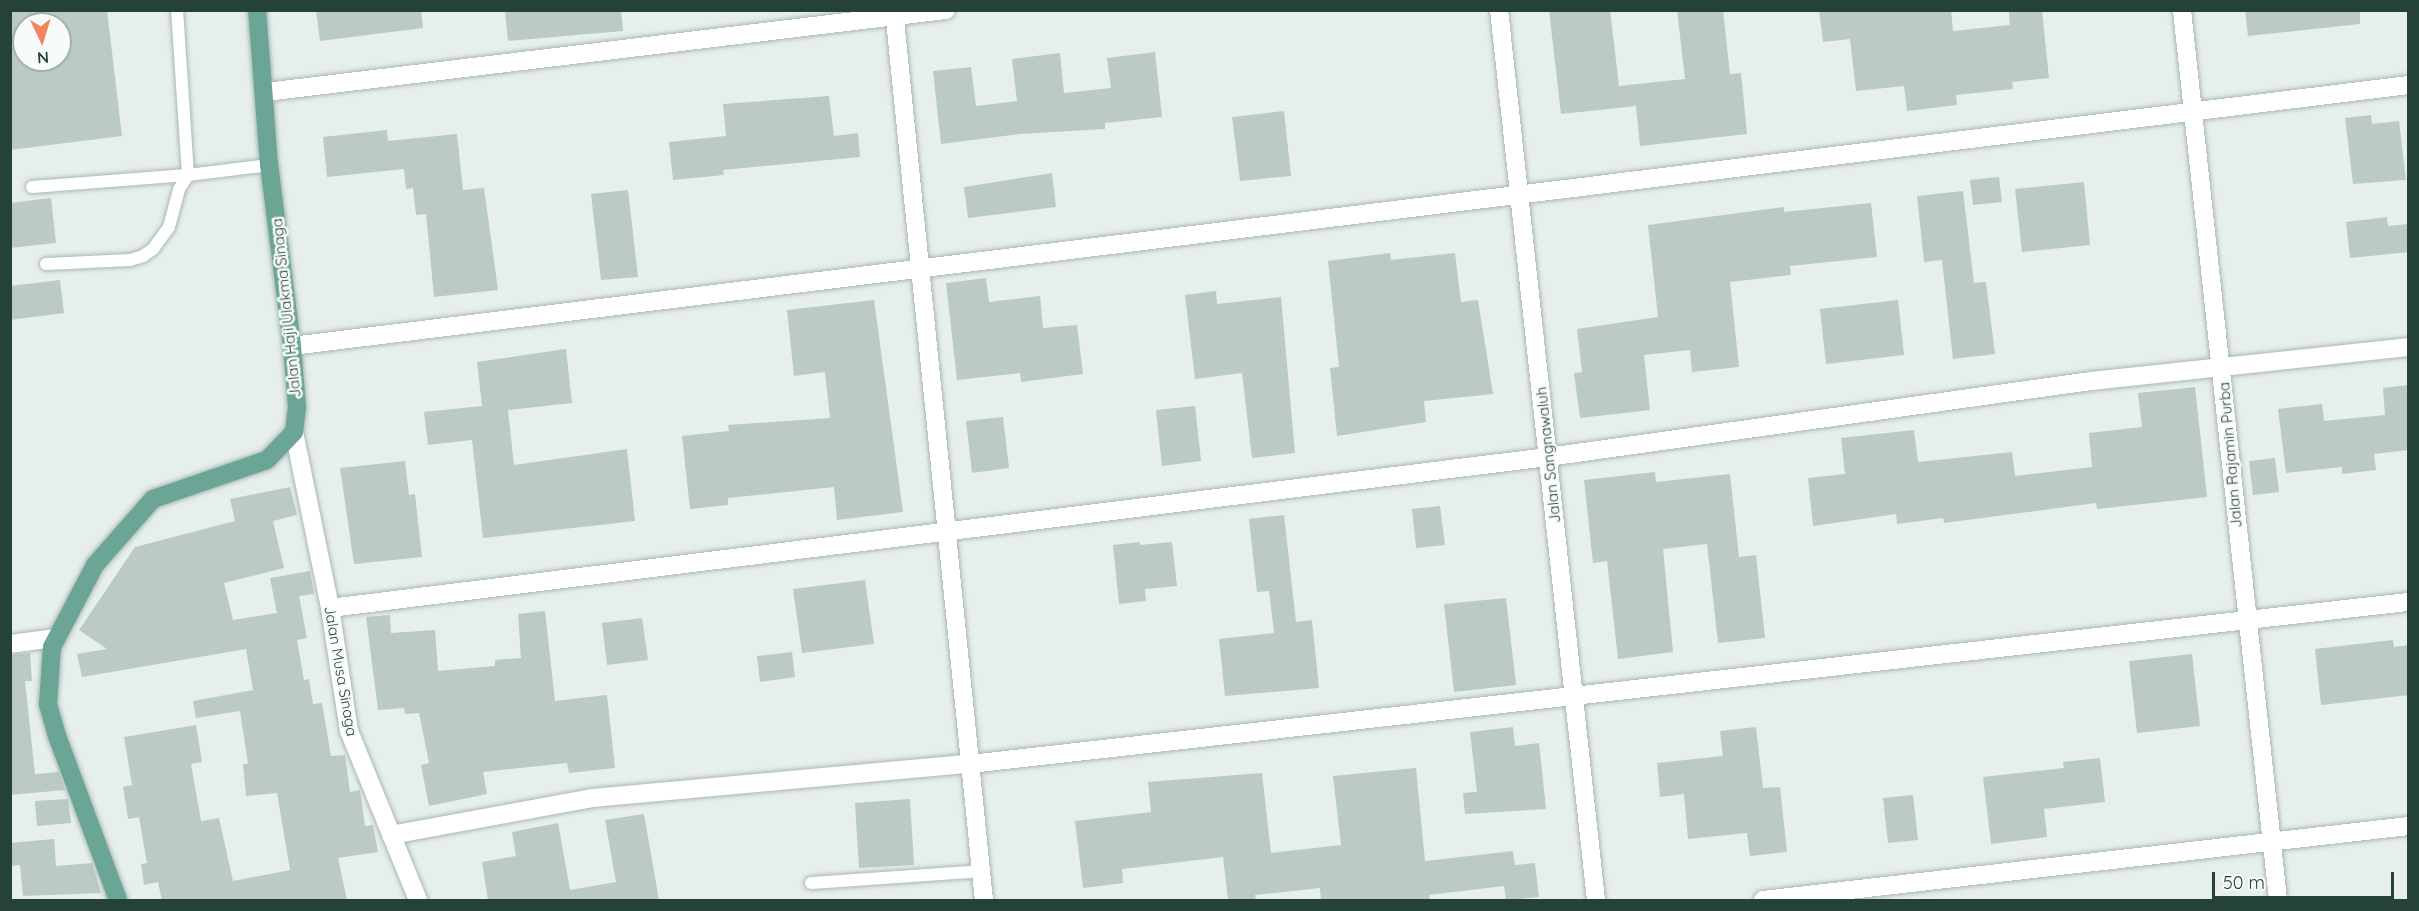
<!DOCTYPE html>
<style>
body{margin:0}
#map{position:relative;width:2419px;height:911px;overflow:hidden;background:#e6efeb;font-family:Quicksand,sans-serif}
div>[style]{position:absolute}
.building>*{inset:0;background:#bbcac4}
.roads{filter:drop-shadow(0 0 2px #a8b8b2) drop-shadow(0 0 2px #a8b8b2)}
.lane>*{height:12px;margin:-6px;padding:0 6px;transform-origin:6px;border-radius:6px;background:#fff}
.street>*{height:18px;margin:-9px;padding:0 9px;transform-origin:9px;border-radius:9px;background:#fff}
.primary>*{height:18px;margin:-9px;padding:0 9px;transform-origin:9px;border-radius:9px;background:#6aa596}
span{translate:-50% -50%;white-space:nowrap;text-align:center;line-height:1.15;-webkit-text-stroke:5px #f7fbf9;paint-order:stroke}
.street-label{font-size:15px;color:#24423a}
.frame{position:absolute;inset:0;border:12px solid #24423a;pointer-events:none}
.north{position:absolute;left:12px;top:12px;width:60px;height:60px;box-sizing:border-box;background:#f7fbf9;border:2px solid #a3b1ad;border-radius:50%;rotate:176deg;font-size:16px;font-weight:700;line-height:24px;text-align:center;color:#24423a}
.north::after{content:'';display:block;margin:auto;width:21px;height:27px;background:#f4845f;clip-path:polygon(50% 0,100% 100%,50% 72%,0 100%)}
.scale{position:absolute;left:2212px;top:872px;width:182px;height:27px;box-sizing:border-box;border:3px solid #24423a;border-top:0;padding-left:8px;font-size:18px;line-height:21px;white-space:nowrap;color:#24423a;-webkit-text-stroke:4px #f7fbf9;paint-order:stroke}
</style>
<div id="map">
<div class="building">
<div style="clip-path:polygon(evenodd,10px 10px,107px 10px,122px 136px,10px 150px,10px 10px,24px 24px,60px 24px,60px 60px,24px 60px,24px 24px)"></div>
<div style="clip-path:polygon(316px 10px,421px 10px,423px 28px,320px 41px)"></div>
<div style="clip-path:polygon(505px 10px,621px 10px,623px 31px,508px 41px)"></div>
<div style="clip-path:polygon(1549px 10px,1610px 10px,1619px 86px,1685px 79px,1677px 10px,1723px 10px,1730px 74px,1741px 73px,1747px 134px,1640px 146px,1636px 106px,1561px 114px)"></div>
<div style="clip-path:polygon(1819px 10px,1951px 10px,1953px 31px,2010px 25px,2009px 12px,2042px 10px,2049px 78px,2012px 82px,2013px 89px,1956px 95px,1957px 105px,1907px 111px,1904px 86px,1856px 91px,1850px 39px,1823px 42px)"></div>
<div style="clip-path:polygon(2245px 10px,2360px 10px,2360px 24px,2248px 36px)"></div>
<div style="clip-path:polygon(1155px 52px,1162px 117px,1105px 123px,1105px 129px,1020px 134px,941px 144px,933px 71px,971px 67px,976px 106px,1017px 101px,1012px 59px,1060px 53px,1064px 93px,1111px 88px,1107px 58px)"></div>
<div style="clip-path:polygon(829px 96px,834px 136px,858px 133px,860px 157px,723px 170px,724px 175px,673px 180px,669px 142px,726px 136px,723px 104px)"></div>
<div style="clip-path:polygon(1284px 111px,1291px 176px,1240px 181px,1232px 117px)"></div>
<div style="clip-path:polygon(2371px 115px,2372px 124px,2399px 121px,2406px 180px,2353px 184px,2345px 118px)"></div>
<div style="clip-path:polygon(387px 130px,388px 141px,457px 134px,463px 190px,484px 188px,498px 290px,434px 297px,426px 214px,416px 215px,413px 188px,406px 189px,404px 169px,327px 177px,323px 137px)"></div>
<div style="clip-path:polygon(1052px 173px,1056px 207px,968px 218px,964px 187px)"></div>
<div style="clip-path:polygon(1999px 177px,2002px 202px,1973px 205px,1970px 180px)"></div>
<div style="clip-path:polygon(2084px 182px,2090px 245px,2022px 252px,2015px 189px)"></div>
<div style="clip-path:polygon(628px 190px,638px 277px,601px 280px,591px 194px)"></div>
<div style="clip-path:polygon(1963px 191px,1974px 283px,1986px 282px,1995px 354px,1953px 359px,1942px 260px,1924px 262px,1917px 196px)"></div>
<div style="clip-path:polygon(51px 198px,56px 243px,10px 248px,10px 203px)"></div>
<div style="clip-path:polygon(1871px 203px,1877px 257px,1790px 266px,1791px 275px,1730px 282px,1739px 367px,1692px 372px,1690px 350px,1644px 355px,1650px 410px,1580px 418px,1574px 373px,1582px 372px,1577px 329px,1658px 317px,1648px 225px,1784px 207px,1784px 212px)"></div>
<div style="clip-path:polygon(2387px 217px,2388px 226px,2409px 224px,2409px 252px,2350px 258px,2346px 222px)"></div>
<div style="clip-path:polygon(1390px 253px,1391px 260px,1455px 253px,1461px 302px,1478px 300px,1493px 394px,1424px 401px,1426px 422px,1337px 436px,1330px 368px,1339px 367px,1328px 261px)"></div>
<div style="clip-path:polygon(986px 278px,989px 302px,1040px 296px,1043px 328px,1077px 325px,1083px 374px,1021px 382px,1020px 373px,957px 380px,946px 283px)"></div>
<div style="clip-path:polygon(60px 280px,64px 313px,10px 320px,10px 286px)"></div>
<div style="clip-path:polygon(1216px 291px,1217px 304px,1281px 297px,1295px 453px,1252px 458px,1242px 373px,1195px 379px,1185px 295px)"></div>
<div style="clip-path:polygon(874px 300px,903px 512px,837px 520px,834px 487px,728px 498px,728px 505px,690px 509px,682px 436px,729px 431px,728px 425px,830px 418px,825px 372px,794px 376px,787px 310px)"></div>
<div style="clip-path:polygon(1898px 300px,1904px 355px,1826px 364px,1820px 309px)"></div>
<div style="clip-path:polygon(566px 349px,572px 403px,508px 410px,514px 465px,627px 449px,635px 521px,483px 538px,472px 440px,428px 445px,424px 412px,482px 406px,477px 362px)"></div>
<div style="clip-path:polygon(2409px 385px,2409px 450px,2374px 454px,2376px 470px,2342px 474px,2342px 467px,2286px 473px,2278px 409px,2322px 404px,2324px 421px,2385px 415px,2383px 388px)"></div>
<div style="clip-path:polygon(2195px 387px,2207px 497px,2097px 509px,2096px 503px,1944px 523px,1943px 518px,1897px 524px,1896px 514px,1813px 526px,1808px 478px,1845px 474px,1841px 438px,1914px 430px,1918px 462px,2012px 452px,2015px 476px,2092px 467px,2089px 433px,2142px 427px,2138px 393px)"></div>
<div style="clip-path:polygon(1195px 406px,1201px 461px,1162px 466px,1156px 410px)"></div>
<div style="clip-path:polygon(1003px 417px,1009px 468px,972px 473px,966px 421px)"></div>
<div style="clip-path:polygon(2275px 458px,2279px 492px,2253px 495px,2249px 461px)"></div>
<div style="clip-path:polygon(405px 461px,409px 495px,415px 494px,422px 557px,354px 564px,340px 468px)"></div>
<div style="clip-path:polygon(1655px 472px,1656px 482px,1730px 474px,1739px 557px,1756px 555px,1765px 638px,1718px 643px,1707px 544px,1663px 549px,1673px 652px,1618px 659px,1607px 561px,1593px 563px,1584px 480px)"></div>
<div style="clip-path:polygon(290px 487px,297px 515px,273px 521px,284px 568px,224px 583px,233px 620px,277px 613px,270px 578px,310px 571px,314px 594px,299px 596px,307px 638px,297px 640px,304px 680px,309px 679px,313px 704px,322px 703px,331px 756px,345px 755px,350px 792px,360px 790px,365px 826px,373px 825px,378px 852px,338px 858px,347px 900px,162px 900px,158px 882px,144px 885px,141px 864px,147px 863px,139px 817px,128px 819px,123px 787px,132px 785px,124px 737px,196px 725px,202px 762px,191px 764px,201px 821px,219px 818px,233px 881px,290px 870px,277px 793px,246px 796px,243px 764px,248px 764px,240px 711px,196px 718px,193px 701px,253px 690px,246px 649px,82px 677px,77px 654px,107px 649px,79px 630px,135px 547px,235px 521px,230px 499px)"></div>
<div style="clip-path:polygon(1440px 506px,1445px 545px,1416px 548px,1412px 509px)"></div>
<div style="clip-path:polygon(1284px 515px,1296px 622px,1312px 620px,1319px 688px,1225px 696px,1219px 639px,1274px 633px,1269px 591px,1257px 592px,1249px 519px)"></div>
<div style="clip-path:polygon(1140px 542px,1140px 545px,1172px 542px,1177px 586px,1145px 589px,1146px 601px,1119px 604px,1113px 545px)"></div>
<div style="clip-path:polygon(865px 580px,874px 644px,802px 653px,793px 589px)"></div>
<div style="clip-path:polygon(1506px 598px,1516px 685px,1454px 692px,1444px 604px)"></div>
<div style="clip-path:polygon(545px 611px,555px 701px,607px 695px,615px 768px,569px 773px,567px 763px,483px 772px,487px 794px,429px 806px,421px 765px,429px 763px,419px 713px,405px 714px,404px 708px,378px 710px,366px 617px,390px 615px,391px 633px,435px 630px,438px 671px,495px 666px,495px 660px,521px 658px,518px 614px)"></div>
<div style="clip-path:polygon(642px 618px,648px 660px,607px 665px,602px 623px)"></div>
<div style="clip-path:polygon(2393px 640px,2394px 647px,2409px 645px,2409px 695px,2321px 705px,2315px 649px)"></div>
<div style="clip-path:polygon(792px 652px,795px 677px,760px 682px,757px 656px)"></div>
<div style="clip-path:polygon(30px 653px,32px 681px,25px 681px,35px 774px,59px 772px,65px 790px,10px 795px,10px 655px)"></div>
<div style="clip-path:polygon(2192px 654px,2200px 726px,2137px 733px,2129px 661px)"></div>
<div style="clip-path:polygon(1513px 727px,1515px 746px,1539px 743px,1546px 809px,1465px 814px,1463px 793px,1477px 792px,1470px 732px)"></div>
<div style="clip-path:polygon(1756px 727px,1763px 788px,1780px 787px,1787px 852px,1750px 856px,1747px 833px,1688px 839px,1684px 794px,1660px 797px,1657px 763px,1723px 756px,1720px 731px)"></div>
<div style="clip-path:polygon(2100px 758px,2105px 802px,2044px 809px,2047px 837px,1991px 844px,1983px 777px,2064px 768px,2063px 762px)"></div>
<div style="clip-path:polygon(1416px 768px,1425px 861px,1513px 851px,1515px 865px,1535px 863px,1539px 897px,1506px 900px,1504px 886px,1429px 895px,1430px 900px,1321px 900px,1320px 888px,1255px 895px,1256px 900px,1228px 900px,1223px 857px,1122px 869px,1123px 883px,1083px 888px,1075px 821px,1151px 812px,1148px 782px,1262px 773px,1271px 853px,1341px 845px,1333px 776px)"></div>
<div style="clip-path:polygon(1913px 795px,1918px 840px,1888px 843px,1883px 798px)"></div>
<div style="clip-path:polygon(68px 799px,71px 823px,37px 826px,35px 801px)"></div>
<div style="clip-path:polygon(910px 799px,914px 865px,859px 868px,855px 803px)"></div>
<div style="clip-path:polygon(644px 814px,659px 900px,488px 900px,482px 862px,516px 856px,512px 832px,558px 823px,570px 890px,616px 882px,605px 820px)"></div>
<div style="clip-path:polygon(54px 839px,56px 866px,92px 863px,101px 893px,23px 896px,20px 865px,10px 866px,10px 843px)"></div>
</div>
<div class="roads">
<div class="lane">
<div style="left:32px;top:187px;width:156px;rotate:-4.4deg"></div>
<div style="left:188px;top:175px;width:165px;rotate:-93.8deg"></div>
<div style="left:46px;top:264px;width:84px;rotate:-2.7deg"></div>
<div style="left:130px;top:260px;width:14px;rotate:-17deg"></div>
<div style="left:143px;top:256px;width:12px;rotate:-35deg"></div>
<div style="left:153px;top:249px;width:27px;rotate:-54deg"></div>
<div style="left:169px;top:227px;width:39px;rotate:-75deg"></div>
<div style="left:179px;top:189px;width:17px;rotate:-57deg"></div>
<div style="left:188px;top:175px;width:82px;rotate:-7deg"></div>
<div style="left:811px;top:883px;width:170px;rotate:-4deg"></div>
</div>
<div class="street">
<div style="left:894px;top:10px;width:895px;rotate:84.23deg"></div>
<div style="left:1499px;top:10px;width:895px;rotate:83.78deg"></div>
<div style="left:2182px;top:10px;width:895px;rotate:83.84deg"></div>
<div style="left:266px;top:92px;width:685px;rotate:-6.88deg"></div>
<div style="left:292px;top:346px;width:2132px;rotate:-7.03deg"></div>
<div style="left:294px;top:432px;width:180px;rotate:78.4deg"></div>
<div style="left:330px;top:608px;width:124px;rotate:81.2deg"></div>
<div style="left:349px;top:731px;width:183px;rotate:67.8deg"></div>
<div style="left:330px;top:608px;width:1227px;rotate:-7.07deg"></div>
<div style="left:1548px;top:457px;width:548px;rotate:-7.97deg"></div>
<div style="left:2091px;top:381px;width:319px;rotate:-6.1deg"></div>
<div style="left:10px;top:644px;width:45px;rotate:-7.6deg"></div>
<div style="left:391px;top:835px;width:205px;rotate:-10.4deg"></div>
<div style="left:593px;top:798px;width:379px;rotate:-5.2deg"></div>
<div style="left:970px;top:764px;width:1447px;rotate:-6.43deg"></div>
<div style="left:1763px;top:900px;width:649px;rotate:-6.54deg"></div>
</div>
<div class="primary">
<div style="left:118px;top:900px;width:175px;rotate:-110.4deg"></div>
<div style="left:57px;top:736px;width:33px;rotate:-106deg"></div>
<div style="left:48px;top:704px;width:57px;rotate:-86deg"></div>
<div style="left:52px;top:647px;width:93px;rotate:-62.3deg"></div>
<div style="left:95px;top:565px;width:88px;rotate:-48.7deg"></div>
<div style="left:153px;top:499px;width:120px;rotate:-18.9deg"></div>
<div style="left:267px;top:460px;width:39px;rotate:-46deg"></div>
<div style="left:294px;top:432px;width:25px;rotate:-83deg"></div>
<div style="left:297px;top:407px;width:61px;rotate:-94.7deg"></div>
<div style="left:292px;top:346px;width:182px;rotate:-97.2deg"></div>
<div style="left:269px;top:165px;width:155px;rotate:-94.4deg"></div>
</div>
</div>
<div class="street-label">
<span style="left:286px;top:308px;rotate:-96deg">Jalan Haji Ulakma Sinaga</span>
<span style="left:1548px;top:455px;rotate:-96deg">Jalan Sangnawaluh</span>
<span style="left:2230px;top:455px;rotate:-95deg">Jalan Rajamin Purba</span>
<span style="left:341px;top:671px;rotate:80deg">Jalan Musa Sinaga</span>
</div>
<div class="frame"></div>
<div class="north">N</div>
<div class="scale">50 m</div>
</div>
